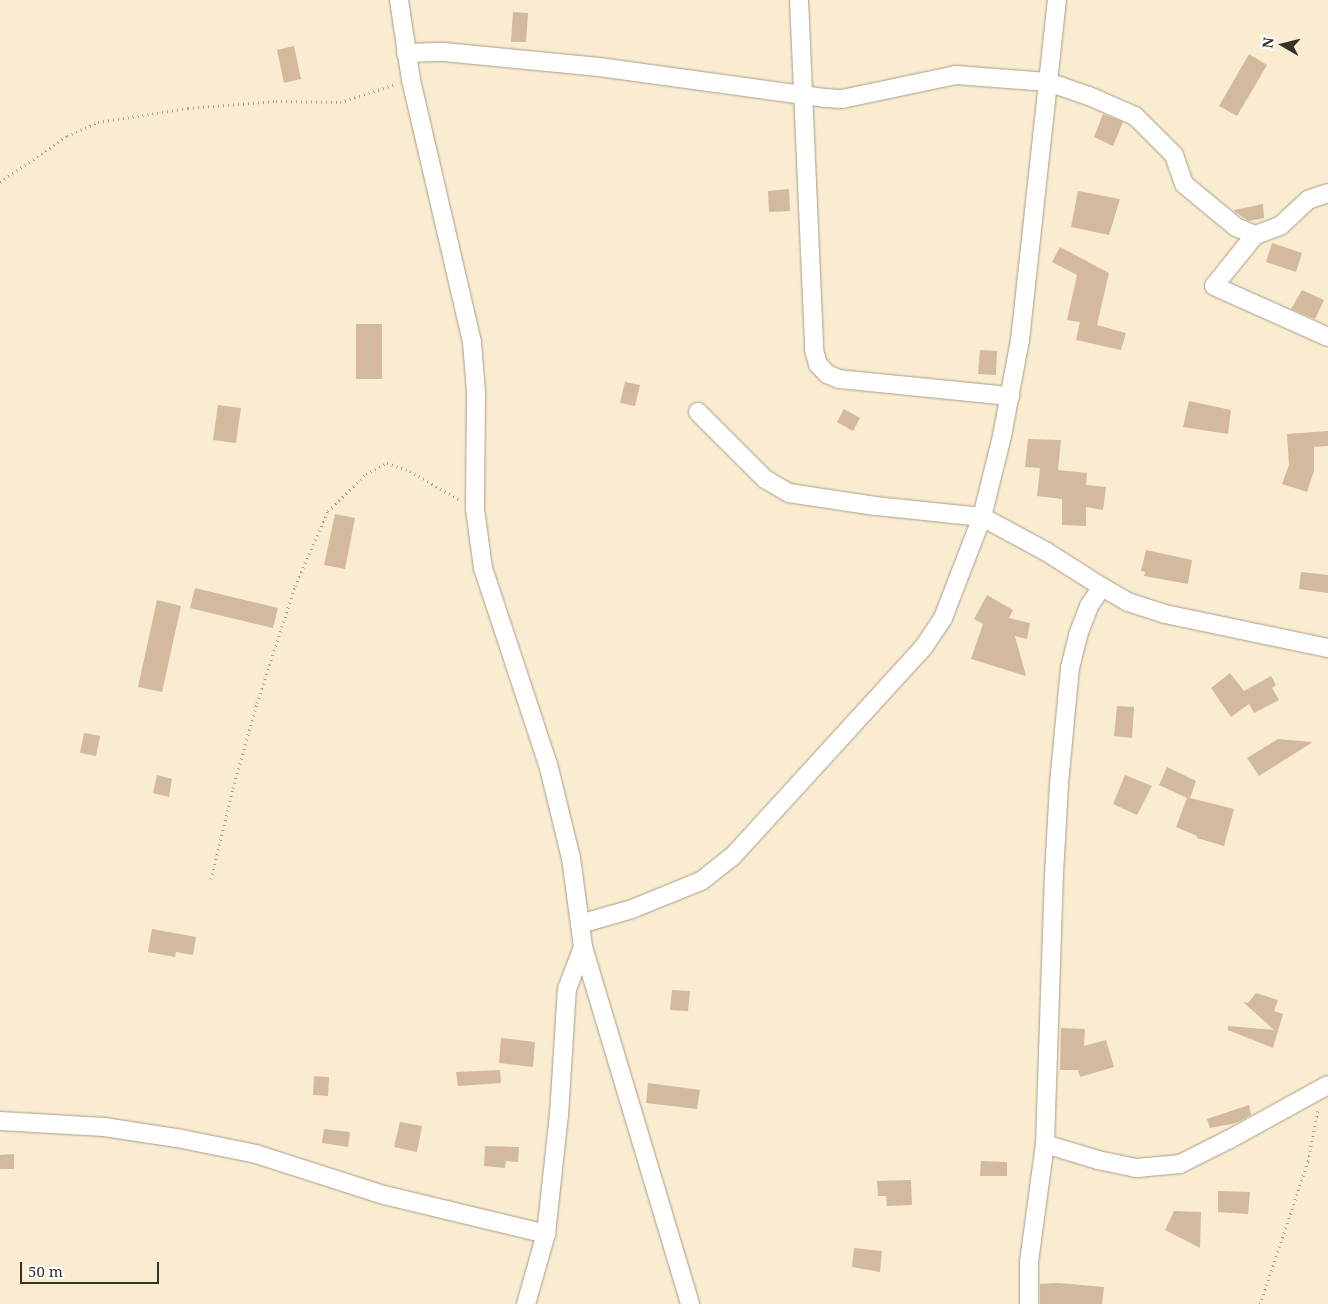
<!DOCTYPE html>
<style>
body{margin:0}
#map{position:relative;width:1328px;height:1304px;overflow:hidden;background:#f9ecd1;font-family:"Noto Serif",serif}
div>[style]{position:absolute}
.building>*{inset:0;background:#d3b99e}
.path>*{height:3px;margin-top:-1.5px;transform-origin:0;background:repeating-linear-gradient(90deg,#aba18d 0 1px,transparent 0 5px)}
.roads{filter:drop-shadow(0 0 1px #a99c84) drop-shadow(0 0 1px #a99c84)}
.minor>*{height:18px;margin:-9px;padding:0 9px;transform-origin:9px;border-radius:9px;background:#fff}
span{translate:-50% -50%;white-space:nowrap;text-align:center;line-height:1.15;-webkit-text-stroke:4px #fff;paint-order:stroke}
.north{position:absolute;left:1258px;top:20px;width:50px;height:50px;-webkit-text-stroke:4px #fff;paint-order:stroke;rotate:278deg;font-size:14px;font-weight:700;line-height:20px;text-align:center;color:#373228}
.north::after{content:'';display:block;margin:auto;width:18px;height:22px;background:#373228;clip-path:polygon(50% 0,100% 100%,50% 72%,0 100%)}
.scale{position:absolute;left:20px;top:1262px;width:139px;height:22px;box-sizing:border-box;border:2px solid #373228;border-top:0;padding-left:6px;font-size:15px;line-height:18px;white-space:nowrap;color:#373228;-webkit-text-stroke:4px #fff;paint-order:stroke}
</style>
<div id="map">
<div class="building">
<div style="clip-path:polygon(513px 12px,528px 13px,526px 42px,511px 42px)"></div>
<div style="clip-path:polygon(294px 46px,301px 79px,284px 83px,277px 50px)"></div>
<div style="clip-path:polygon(1249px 54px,1267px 65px,1237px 116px,1219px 106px)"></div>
<div style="clip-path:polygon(1103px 114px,1123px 122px,1113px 146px,1094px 137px)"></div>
<div style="clip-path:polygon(789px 189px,790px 211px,769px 212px,768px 191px)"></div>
<div style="clip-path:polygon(1078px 191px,1120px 199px,1109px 235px,1071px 227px)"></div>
<div style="clip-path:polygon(1263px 204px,1264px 218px,1249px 221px,1235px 212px,1234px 210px)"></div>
<div style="clip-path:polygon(1272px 243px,1302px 253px,1296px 272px,1266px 262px)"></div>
<div style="clip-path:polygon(1060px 247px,1109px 273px,1097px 325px,1126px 333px,1121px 350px,1076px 340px,1080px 322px,1067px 320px,1077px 275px,1052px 262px)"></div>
<div style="clip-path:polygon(1302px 290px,1324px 300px,1315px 319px,1291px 309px)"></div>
<div style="clip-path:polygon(356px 324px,382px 324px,382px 379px,356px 379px)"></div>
<div style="clip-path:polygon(980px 350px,997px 351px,996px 375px,978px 374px)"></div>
<div style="clip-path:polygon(625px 382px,640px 385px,635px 406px,620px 403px)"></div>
<div style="clip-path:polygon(1189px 401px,1231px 410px,1228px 434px,1183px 427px)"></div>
<div style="clip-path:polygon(218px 405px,241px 408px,236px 443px,213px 440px)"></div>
<div style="clip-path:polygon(844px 409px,860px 418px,853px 431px,837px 422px)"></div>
<div style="clip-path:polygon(1328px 431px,1328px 446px,1314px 447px,1314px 471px,1307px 492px,1282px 484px,1289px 465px,1287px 434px)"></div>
<div style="clip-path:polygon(1028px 439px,1061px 440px,1058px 470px,1087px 473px,1086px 485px,1106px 487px,1103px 510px,1086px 507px,1086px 526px,1062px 525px,1062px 499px,1037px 496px,1040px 468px,1025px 467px)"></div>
<div style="clip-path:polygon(335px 514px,355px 518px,345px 569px,324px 565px)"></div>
<div style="clip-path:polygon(1146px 550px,1192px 560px,1188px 584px,1144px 576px,1145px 572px,1141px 571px)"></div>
<div style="clip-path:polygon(1301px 572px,1328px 575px,1328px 593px,1299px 589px)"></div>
<div style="clip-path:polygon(195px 588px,278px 608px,273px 628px,190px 608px)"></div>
<div style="clip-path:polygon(987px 595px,1013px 610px,1009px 618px,1030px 623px,1027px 639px,1015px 636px,1026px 676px,971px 659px,983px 624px,974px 619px)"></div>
<div style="clip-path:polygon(157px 600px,181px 606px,162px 692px,138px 687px)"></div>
<div style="clip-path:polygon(1230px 673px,1244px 691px,1271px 676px,1276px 685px,1272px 688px,1279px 700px,1254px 713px,1249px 704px,1231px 717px,1211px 688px)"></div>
<div style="clip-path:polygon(1117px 706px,1134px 707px,1132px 738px,1114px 736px)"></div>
<div style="clip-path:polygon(84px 733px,100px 736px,96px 756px,80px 753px)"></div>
<div style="clip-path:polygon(1278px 739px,1313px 742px,1259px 776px,1247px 758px)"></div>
<div style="clip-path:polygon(1167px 767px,1196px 781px,1190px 798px,1234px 809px,1224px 846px,1197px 838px,1197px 836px,1176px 827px,1187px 798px,1159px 785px)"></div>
<div style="clip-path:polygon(157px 775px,172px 779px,169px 797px,153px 793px)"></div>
<div style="clip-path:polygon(1125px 775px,1152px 786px,1137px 815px,1113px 804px)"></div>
<div style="clip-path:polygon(152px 929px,196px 937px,193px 955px,176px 952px,175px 957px,148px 952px)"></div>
<div style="clip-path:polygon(672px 990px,690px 991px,688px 1011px,670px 1010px)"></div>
<div style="clip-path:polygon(1256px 993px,1278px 1000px,1274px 1011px,1283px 1014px,1273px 1048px,1228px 1030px,1228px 1026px,1274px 1030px,1243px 1002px,1248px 1003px)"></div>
<div style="clip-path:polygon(1061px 1028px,1085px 1029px,1084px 1046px,1106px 1040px,1114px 1067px,1080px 1077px,1078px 1070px,1060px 1070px)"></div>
<div style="clip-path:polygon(501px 1038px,535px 1042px,533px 1067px,499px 1063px)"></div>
<div style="clip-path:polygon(500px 1070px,501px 1083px,458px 1086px,456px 1072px)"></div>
<div style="clip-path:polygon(314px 1076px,329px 1077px,328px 1096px,313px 1095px)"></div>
<div style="clip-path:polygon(648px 1083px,700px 1090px,697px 1109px,646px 1103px)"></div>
<div style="clip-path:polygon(1249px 1105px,1251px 1115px,1236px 1123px,1210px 1128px,1207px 1119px)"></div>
<div style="clip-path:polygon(400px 1122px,422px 1126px,417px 1152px,394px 1147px)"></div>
<div style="clip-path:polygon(324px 1129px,350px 1132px,348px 1147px,322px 1143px)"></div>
<div style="clip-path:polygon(485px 1146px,519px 1147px,518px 1162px,506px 1161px,505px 1168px,484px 1166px)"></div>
<div style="clip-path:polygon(14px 1154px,14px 1169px,0 1169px,0 1155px)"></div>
<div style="clip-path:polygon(981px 1161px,1007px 1162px,1007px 1176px,980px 1176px)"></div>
<div style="clip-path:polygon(911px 1180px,912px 1205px,887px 1206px,886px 1196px,878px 1196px,877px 1181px)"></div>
<div style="clip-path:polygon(1218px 1191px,1250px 1192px,1248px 1214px,1218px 1212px)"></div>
<div style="clip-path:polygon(1174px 1211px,1201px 1212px,1200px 1248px,1165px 1230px)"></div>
<div style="clip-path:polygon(854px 1248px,882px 1251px,880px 1272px,852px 1267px)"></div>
<div style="clip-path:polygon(1058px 1283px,1104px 1287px,1102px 1304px,1040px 1304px,1040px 1284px)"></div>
</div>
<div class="path">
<div style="left:0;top:182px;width:81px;rotate:-34.5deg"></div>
<div style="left:67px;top:136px;width:34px;rotate:-24deg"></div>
<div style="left:98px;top:122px;width:91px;rotate:-8.8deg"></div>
<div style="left:188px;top:108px;width:88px;rotate:-4.5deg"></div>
<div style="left:276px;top:101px;width:64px;rotate:0.9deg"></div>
<div style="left:340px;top:102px;width:59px;rotate:-17.8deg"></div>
<div style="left:211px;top:879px;width:94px;rotate:-76.4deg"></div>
<div style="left:233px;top:788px;width:88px;rotate:-74.2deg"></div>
<div style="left:257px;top:703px;width:123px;rotate:-72deg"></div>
<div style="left:295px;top:586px;width:82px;rotate:-66.3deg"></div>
<div style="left:328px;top:511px;width:53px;rotate:-44.2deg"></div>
<div style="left:366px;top:474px;width:24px;rotate:-28deg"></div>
<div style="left:387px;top:463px;width:24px;rotate:19deg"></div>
<div style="left:410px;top:471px;width:56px;rotate:30.3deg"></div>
<div style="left:1260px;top:1304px;width:151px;rotate:-71.4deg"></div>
<div style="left:1308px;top:1161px;width:52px;rotate:-78.9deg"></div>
</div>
<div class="roads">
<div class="minor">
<div style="left:399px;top:0;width:81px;rotate:81.5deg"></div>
<div style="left:411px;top:80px;width:269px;rotate:76.9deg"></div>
<div style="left:472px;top:342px;width:51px;rotate:85.5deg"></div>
<div style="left:476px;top:393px;width:116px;rotate:90.5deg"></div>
<div style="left:475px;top:509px;width:60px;rotate:82.3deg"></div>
<div style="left:483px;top:568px;width:206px;rotate:71.7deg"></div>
<div style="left:548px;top:764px;width:97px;rotate:76.3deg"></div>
<div style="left:571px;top:858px;width:90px;rotate:82.3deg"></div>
<div style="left:583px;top:947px;width:373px;rotate:73.3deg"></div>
<div style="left:799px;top:0;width:350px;rotate:87.5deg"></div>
<div style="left:814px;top:350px;width:15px;rotate:74deg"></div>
<div style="left:818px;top:364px;width:13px;rotate:48deg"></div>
<div style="left:827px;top:374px;width:13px;rotate:23deg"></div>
<div style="left:839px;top:379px;width:172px;rotate:5.7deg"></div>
<div style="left:406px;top:53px;width:38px;rotate:-2deg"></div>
<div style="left:444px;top:52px;width:156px;rotate:5.5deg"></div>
<div style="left:599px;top:67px;width:229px;rotate:7.8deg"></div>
<div style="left:826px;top:98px;width:16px;rotate:4deg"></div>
<div style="left:842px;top:99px;width:116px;rotate:-11.9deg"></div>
<div style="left:956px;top:75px;width:92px;rotate:4.4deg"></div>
<div style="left:1048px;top:82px;width:43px;rotate:18.9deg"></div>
<div style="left:1089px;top:96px;width:50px;rotate:23.5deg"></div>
<div style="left:1135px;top:116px;width:55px;rotate:45deg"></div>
<div style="left:1174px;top:155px;width:31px;rotate:71deg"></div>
<div style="left:1184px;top:184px;width:67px;rotate:39.6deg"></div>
<div style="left:1236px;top:227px;width:21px;rotate:23deg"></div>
<div style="left:1328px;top:193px;width:21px;rotate:161deg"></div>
<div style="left:1308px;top:200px;width:38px;rotate:137deg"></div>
<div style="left:1280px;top:226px;width:27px;rotate:160deg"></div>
<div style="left:1255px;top:235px;width:65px;rotate:128.8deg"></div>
<div style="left:1214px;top:286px;width:125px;rotate:24.1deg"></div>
<div style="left:1102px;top:587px;width:30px;rotate:30deg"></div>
<div style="left:1128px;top:602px;width:39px;rotate:18deg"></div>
<div style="left:1165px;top:614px;width:167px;rotate:11.8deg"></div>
<div style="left:580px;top:924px;width:54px;rotate:-16.1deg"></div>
<div style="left:632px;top:909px;width:74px;rotate:-22.1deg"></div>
<div style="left:701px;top:881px;width:39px;rotate:-38deg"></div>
<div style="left:732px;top:857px;width:283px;rotate:-47.6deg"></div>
<div style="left:923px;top:648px;width:36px;rotate:-56deg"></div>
<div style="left:943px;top:618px;width:108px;rotate:-68.9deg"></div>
<div style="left:982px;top:517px;width:108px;rotate:-174.1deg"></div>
<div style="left:875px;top:506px;width:87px;rotate:-171.4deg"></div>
<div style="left:789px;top:493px;width:28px;rotate:-150deg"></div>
<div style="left:765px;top:479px;width:95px;rotate:-135deg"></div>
<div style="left:0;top:1121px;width:104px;rotate:3.3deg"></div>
<div style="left:104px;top:1127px;width:74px;rotate:8.6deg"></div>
<div style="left:177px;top:1138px;width:81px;rotate:11.4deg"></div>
<div style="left:256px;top:1154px;width:134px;rotate:17.8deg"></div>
<div style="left:384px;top:1195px;width:167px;rotate:13.5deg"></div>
<div style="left:1045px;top:1144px;width:55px;rotate:16.8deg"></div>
<div style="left:1098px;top:1160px;width:40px;rotate:12deg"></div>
<div style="left:1137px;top:1168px;width:43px;rotate:-5.3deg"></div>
<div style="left:1180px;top:1164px;width:54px;rotate:-26.6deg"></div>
<div style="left:1228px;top:1140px;width:114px;rotate:-28.8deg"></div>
<div style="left:526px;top:1304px;width:73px;rotate:-74.1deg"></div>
<div style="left:546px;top:1234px;width:120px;rotate:-83.8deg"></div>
<div style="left:559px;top:1115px;width:126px;rotate:-86.4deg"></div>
<div style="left:567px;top:989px;width:45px;rotate:-69.1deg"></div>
<div style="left:1029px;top:1304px;width:42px;rotate:-90deg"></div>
<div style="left:1029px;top:1262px;width:119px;rotate:-82.3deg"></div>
<div style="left:1045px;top:1144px;width:270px;rotate:-88.1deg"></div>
<div style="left:1054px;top:874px;width:90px;rotate:-86.8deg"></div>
<div style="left:1059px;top:784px;width:117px;rotate:-84.6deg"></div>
<div style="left:1070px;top:668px;width:34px;rotate:-76deg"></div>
<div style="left:1078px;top:635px;width:31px;rotate:-69deg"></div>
<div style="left:1089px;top:606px;width:23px;rotate:-56deg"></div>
<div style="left:1102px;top:587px;width:67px;rotate:-147.7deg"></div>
<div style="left:1045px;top:551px;width:72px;rotate:-151.6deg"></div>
<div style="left:982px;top:517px;width:83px;rotate:-76.1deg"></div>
<div style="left:1002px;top:436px;width:98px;rotate:-79.4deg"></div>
<div style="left:1020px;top:340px;width:342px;rotate:-83.8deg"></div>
</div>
</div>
<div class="north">N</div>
<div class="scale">50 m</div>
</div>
